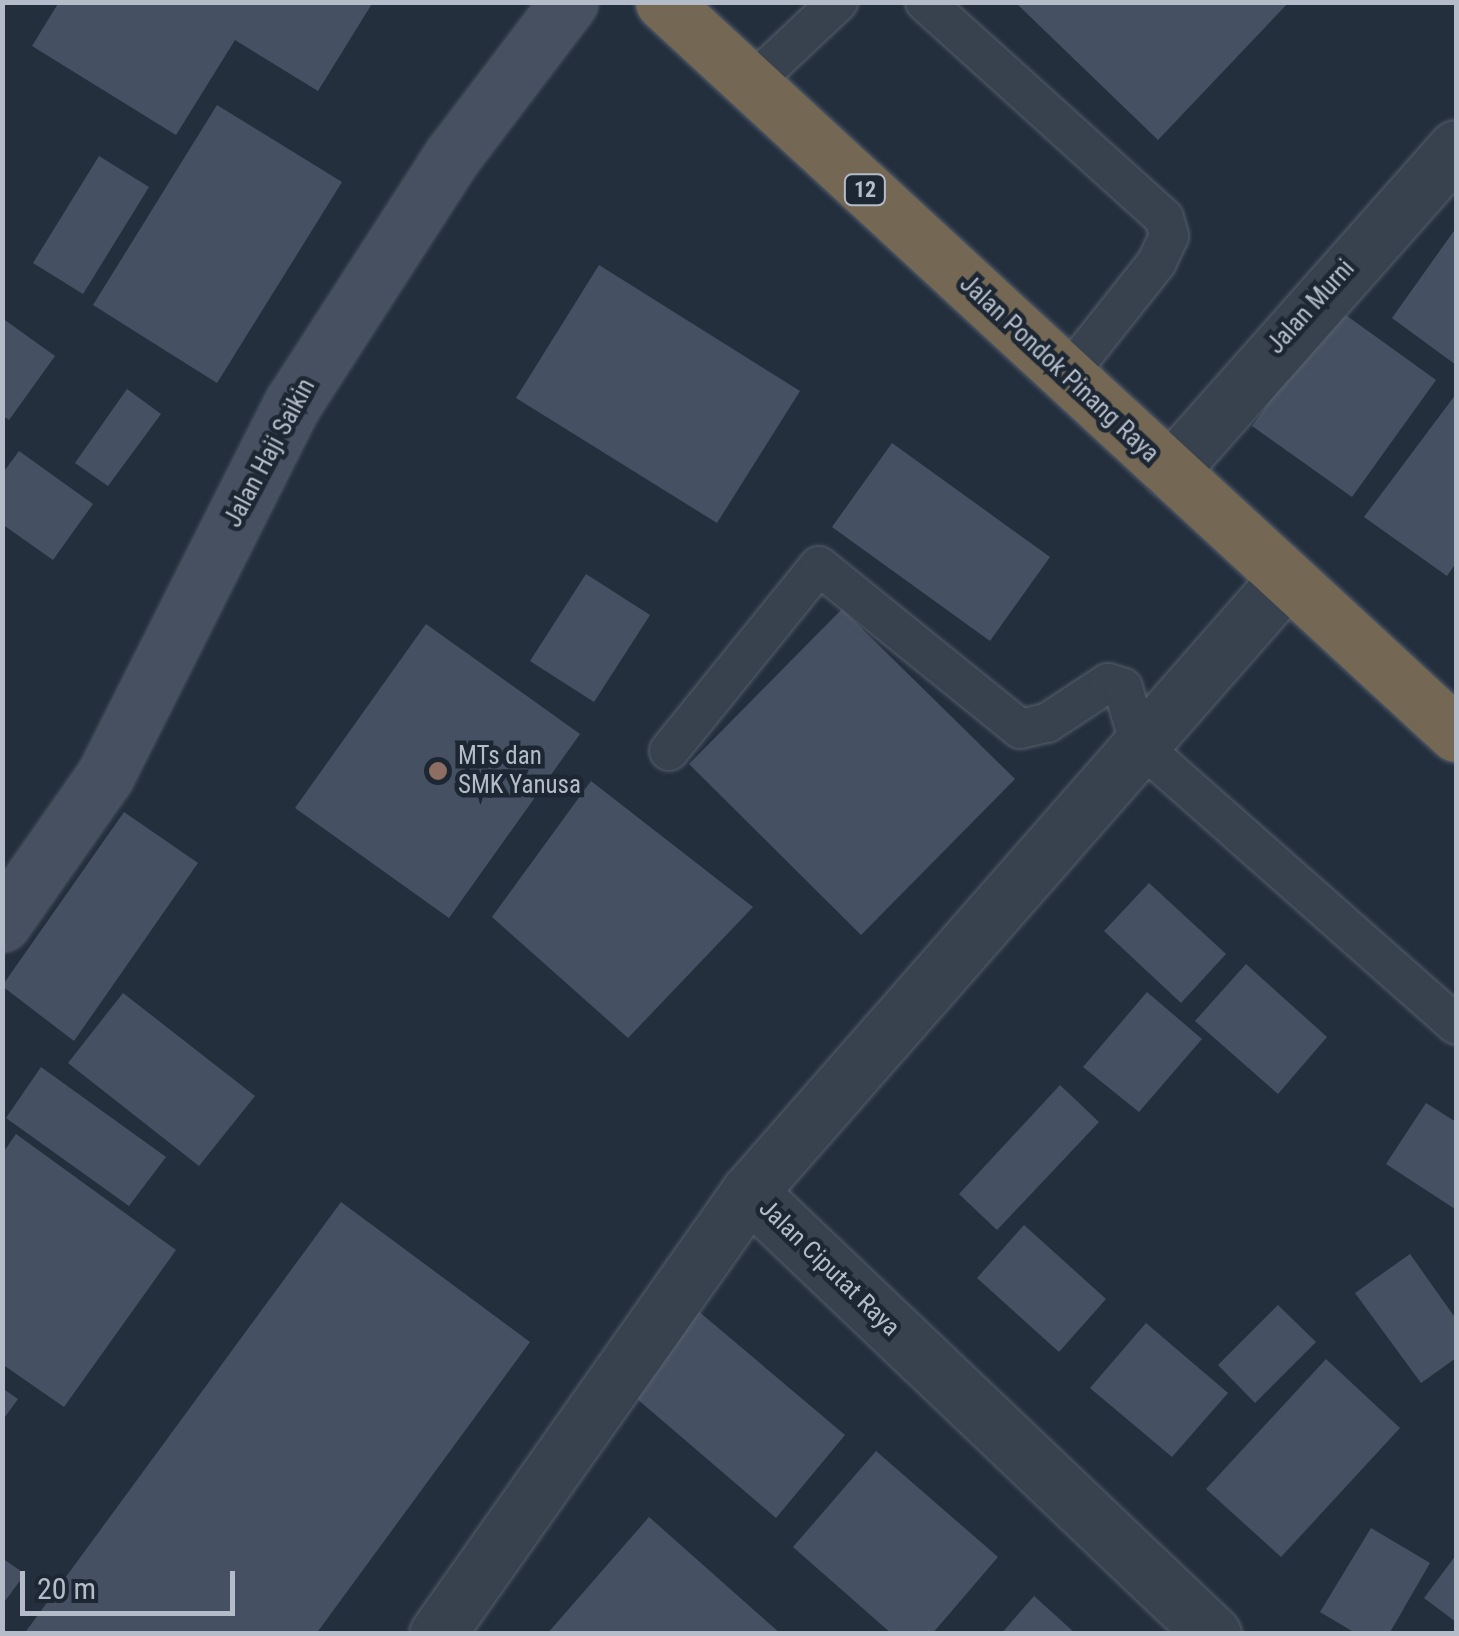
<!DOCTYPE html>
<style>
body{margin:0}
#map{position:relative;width:1459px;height:1636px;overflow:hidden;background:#242f3e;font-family:"Roboto Condensed",sans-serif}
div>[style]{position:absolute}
.building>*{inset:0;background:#455162}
.roads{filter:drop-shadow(0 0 2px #565f6c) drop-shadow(0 0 2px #565f6c)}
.lane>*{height:38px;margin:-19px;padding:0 19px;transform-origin:19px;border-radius:19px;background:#38414e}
.street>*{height:55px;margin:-27.5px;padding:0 27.5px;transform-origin:27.5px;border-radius:27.5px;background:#38414e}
.secondary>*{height:55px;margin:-27.5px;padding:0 27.5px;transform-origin:27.5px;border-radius:27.5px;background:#465061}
.highway>*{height:55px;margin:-27.5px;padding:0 27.5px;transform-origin:27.5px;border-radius:27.5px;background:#746855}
.dots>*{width:28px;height:28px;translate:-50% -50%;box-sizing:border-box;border:5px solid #1d2633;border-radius:50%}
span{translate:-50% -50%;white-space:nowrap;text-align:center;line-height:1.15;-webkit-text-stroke:9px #1d2633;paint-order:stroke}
.shield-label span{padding:2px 8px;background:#1d2633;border:2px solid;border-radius:8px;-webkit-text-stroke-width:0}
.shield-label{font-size:22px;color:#b4bcc9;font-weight:700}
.street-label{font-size:25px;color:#b4bcc9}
.poi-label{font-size:25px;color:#b4bcc9}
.left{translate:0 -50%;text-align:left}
.frame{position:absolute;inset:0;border:5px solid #b4bcc9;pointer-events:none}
.scale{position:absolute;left:20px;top:1571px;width:215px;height:45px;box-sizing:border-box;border:5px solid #b4bcc9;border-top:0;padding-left:12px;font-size:30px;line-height:35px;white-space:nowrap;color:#b4bcc9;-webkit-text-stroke:8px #1d2633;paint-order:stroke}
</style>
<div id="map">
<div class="building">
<div style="clip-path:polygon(59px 2px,373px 2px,318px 91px,235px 40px,176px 135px,32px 46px)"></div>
<div style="clip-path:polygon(1015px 2px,1289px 2px,1158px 140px)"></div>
<div style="clip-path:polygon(217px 105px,342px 182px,217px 383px,93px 305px)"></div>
<div style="clip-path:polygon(99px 156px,149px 187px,83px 294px,33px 263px)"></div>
<div style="clip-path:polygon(1456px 228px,1456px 365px,1392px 318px)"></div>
<div style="clip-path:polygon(599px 265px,800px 391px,717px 523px,516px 398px)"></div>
<div style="clip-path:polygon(1336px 308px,1436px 380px,1352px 497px,1252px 426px)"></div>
<div style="clip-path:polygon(2px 318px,55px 356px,9px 420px,2px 415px)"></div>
<div style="clip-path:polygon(127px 389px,161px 414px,108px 486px,75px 463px)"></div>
<div style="clip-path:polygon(1456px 394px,1456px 563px,1447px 576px,1364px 517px)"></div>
<div style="clip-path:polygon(892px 443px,1050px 557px,990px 641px,832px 527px)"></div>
<div style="clip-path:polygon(19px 451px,93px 504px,53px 560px,2px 524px,2px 474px)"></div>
<div style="clip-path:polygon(586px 574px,650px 615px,594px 702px,530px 661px)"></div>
<div style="clip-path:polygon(842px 609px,1015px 779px,861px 935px,689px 764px)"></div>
<div style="clip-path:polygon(426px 624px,580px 734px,449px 918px,295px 808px)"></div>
<div style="clip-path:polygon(591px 781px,753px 907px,628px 1038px,492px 917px)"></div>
<div style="clip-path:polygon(124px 812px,198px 863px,74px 1041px,2px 986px)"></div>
<div style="clip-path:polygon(1149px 883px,1226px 954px,1181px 1003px,1104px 931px)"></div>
<div style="clip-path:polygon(1246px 964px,1327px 1037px,1278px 1094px,1195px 1021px)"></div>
<div style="clip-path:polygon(1147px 992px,1202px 1039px,1139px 1112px,1083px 1067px)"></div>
<div style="clip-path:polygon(123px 993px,255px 1096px,199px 1166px,68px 1063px)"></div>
<div style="clip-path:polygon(41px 1067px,166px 1157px,129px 1206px,6px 1118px)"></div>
<div style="clip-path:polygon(1060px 1085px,1099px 1122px,997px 1230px,959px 1194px)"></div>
<div style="clip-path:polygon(1426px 1103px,1456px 1122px,1455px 1209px,1386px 1164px)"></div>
<div style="clip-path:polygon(16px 1134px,176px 1250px,64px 1407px,2px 1364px,2px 1154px)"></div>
<div style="clip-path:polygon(341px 1202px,530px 1342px,316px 1634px,24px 1634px)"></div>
<div style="clip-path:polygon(1024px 1225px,1106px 1299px,1059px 1352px,977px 1278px)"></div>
<div style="clip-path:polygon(1410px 1254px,1456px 1319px,1456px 1358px,1421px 1383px,1355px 1293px)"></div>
<div style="clip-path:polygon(691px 1305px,845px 1435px,776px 1518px,622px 1386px)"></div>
<div style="clip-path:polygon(1278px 1305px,1316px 1342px,1255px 1403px,1218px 1365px)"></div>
<div style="clip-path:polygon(1146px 1323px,1228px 1393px,1172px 1457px,1090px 1388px)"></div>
<div style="clip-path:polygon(1326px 1359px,1400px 1428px,1281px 1557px,1206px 1489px)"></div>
<div style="clip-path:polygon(2px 1388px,18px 1399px,2px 1421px)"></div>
<div style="clip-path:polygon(876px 1451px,998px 1557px,932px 1634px,892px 1634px,793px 1547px)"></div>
<div style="clip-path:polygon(649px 1517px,781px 1634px,547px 1634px)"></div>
<div style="clip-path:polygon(1371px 1528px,1430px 1563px,1389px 1634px,1357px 1634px,1320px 1612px)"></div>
<div style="clip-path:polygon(1456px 1555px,1456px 1622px,1424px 1598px)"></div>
<div style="clip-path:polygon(2px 1558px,25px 1574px,2px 1605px)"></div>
<div style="clip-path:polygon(1034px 1596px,1076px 1634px,1001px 1634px)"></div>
</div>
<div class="roads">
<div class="lane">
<div style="left:925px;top:2px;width:322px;rotate:42.1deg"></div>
<div style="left:1164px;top:218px;width:19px;rotate:74deg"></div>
<div style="left:1169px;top:236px;width:29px;rotate:115deg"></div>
<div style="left:1157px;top:262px;width:147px;rotate:128.4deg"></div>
<div style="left:751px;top:84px;width:120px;rotate:-43.3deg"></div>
<div style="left:669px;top:751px;width:238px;rotate:-51deg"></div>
<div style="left:819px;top:566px;width:259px;rotate:39deg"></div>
<div style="left:1020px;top:729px;width:28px;rotate:-13deg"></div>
<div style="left:1047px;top:723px;width:73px;rotate:-33.3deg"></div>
<div style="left:1108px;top:683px;width:16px;rotate:18deg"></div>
<div style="left:1123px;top:688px;width:59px;rotate:73.4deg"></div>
<div style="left:1140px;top:745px;width:422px;rotate:41.5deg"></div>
</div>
<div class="street">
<div style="left:1170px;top:471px;width:431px;rotate:-48.5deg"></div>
<div style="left:749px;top:1192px;width:641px;rotate:43.61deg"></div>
<div style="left:437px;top:1634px;width:541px;rotate:-54.78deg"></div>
<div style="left:749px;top:1192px;width:816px;rotate:-48.77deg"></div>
</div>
<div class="secondary">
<div style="left:2px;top:923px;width:179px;rotate:-55deg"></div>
<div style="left:105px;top:776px;width:418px;rotate:-63.3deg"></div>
<div style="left:293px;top:403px;width:295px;rotate:-57.2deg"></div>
<div style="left:453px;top:155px;width:192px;rotate:-52.8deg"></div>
</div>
<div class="highway">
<div style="left:663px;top:2px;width:1079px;rotate:42.71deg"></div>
</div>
</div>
<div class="dots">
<div style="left:438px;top:771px;background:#8d6e63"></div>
</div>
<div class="shield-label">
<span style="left:865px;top:190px">12</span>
</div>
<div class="street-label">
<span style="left:1311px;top:307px;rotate:-48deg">Jalan Murni</span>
<span style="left:1059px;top:369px;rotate:43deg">Jalan Pondok Pinang Raya</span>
<span style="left:270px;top:453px;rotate:-62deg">Jalan Haji Saikin</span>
<span style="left:829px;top:1268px;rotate:44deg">Jalan Ciputat Raya</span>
</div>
<div class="poi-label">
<span class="left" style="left:458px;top:771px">MTs dan<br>SMK Yanusa</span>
</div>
<div class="frame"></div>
<div class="scale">20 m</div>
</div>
